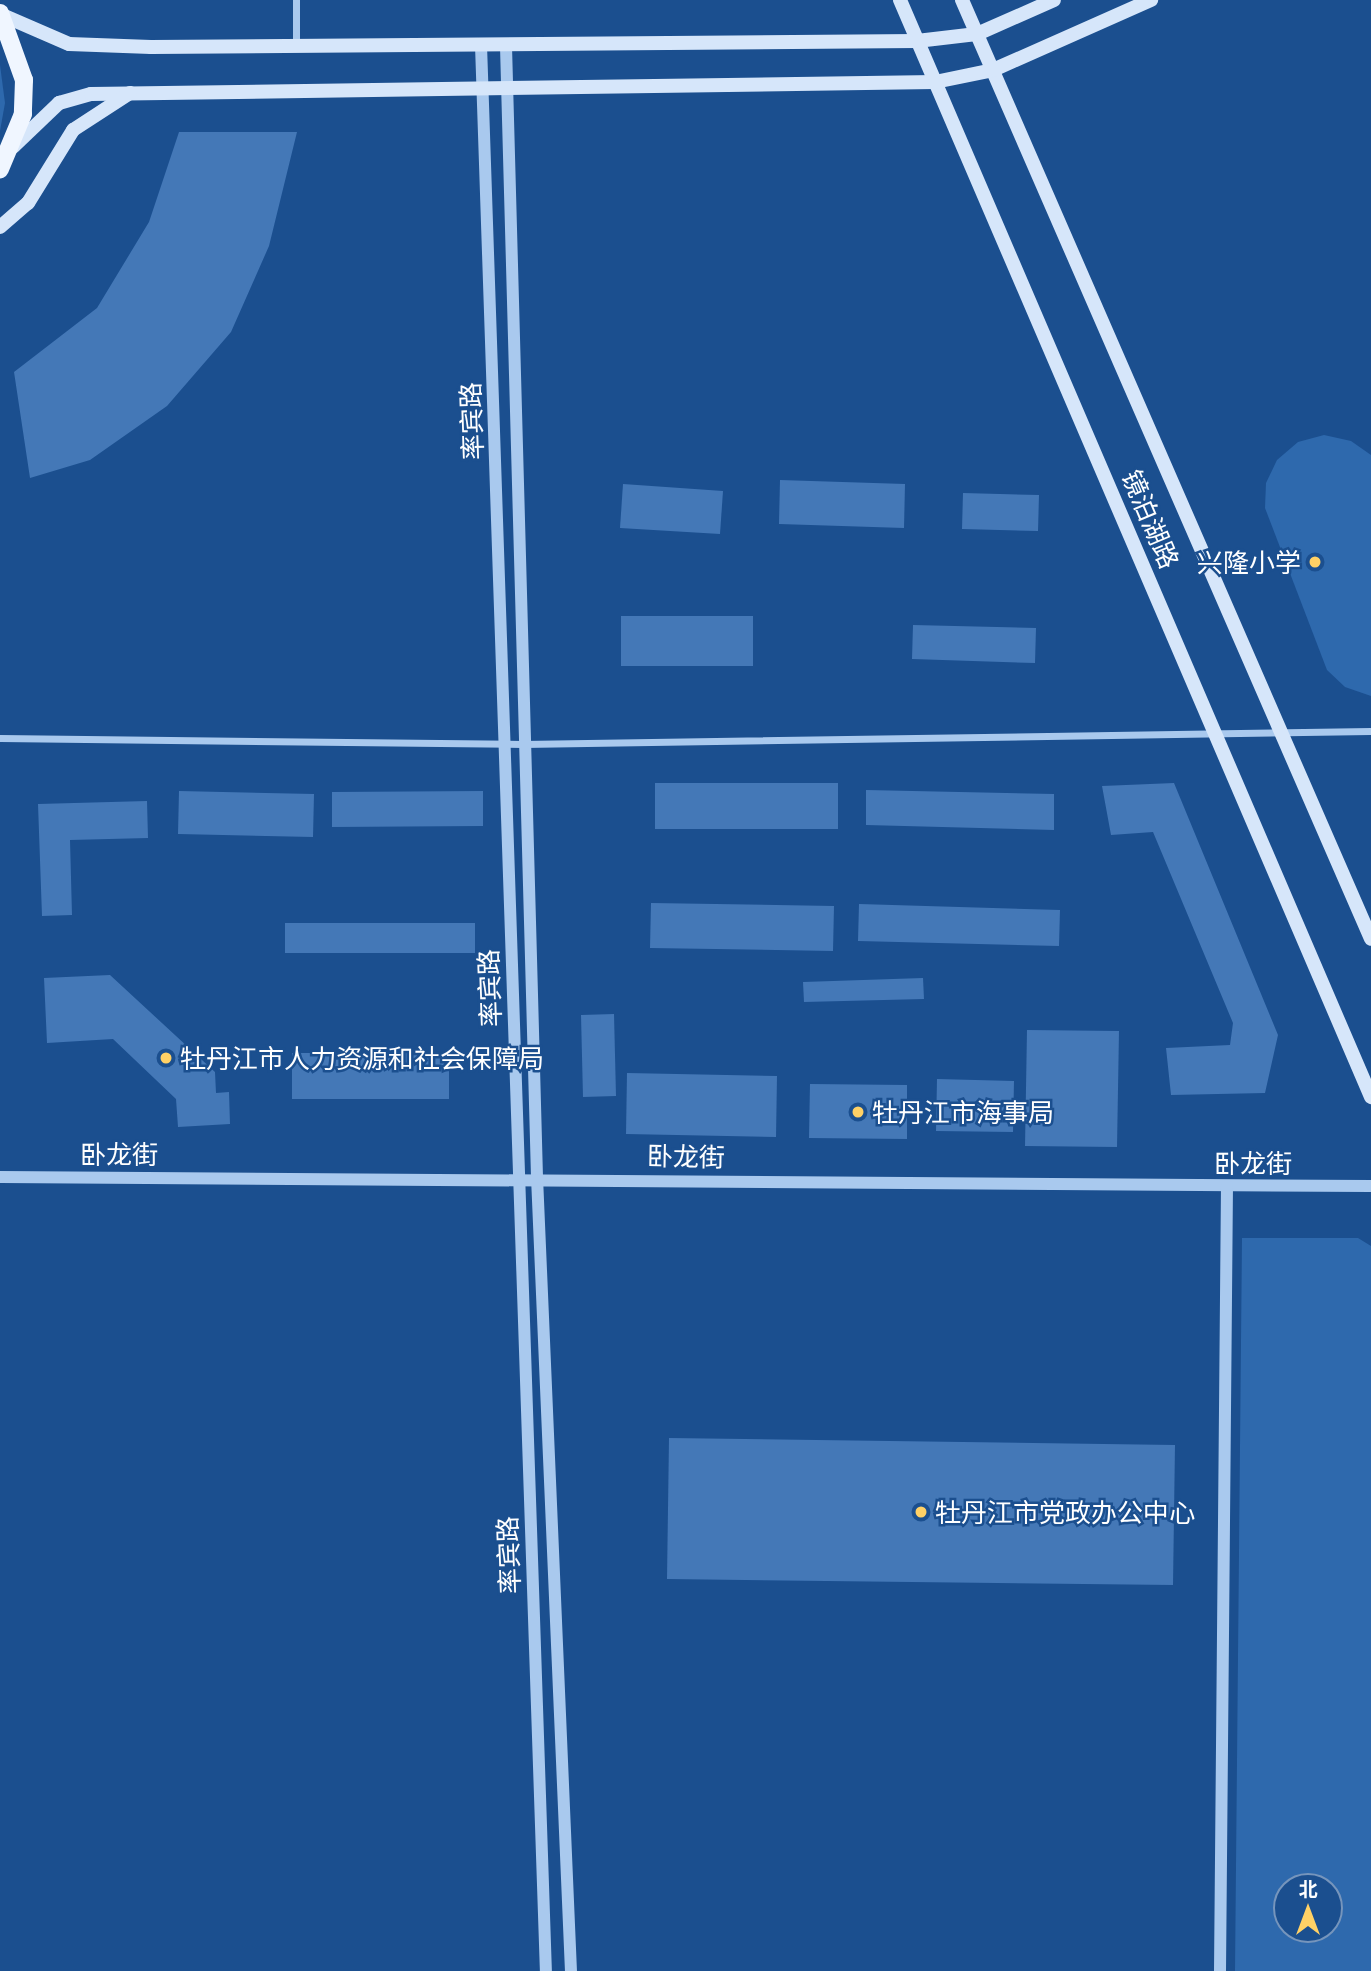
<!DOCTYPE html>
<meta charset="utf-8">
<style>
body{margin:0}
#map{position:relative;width:1371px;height:1971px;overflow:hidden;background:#1b4f8f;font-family:"Exo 2","Noto Sans SC",sans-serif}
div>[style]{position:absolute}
.green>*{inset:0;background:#2e69ad}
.building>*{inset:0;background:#4478b7}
.minor>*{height:7px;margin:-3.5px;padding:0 3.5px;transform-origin:3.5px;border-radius:3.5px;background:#a9c9ee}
.tertiary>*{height:12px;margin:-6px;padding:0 6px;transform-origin:6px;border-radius:6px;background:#a9c9ee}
.secondary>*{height:14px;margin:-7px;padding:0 7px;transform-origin:7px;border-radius:7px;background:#d6e6fa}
.primary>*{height:18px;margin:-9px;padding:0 9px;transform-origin:9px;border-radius:9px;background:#f0f6ff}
.dots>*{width:19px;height:19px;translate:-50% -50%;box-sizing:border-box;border:4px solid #1b4f8f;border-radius:50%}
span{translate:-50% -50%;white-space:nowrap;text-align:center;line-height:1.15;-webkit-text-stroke:5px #1b4f8f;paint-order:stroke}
.street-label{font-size:26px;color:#fff}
.poi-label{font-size:26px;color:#fff}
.right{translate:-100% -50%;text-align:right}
.left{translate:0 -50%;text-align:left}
.north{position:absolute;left:1273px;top:1873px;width:70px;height:70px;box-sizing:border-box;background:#1b4f8f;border:2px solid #7695bc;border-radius:50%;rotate:0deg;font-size:19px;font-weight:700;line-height:28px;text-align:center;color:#fff}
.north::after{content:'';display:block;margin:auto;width:24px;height:32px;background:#ffd166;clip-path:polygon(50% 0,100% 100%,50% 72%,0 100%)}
</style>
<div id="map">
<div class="green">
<div style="clip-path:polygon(0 65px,5px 103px,0 131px)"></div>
<div style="clip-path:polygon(1324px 435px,1351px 441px,1371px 455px,1371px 696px,1345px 687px,1327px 670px,1265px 508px,1266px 483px,1277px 460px,1298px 442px)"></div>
<div style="clip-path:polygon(evenodd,1242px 1238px,1358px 1238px,1371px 1246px,1371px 1971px,1235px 1971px,1242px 1238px,1287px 1887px,1329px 1887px,1329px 1929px,1287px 1929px,1287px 1887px)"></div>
</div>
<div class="building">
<div style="clip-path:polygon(179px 132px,297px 132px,269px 246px,231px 332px,167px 406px,90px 460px,30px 478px,14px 372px,97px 308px,149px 222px)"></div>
<div style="clip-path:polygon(780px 480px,905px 484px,904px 528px,779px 524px)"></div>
<div style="clip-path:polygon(623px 484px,723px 491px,720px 534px,620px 528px)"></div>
<div style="clip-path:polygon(963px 493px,1039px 495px,1038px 531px,962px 529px)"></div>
<div style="clip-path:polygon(621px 616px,753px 616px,753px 666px,621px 666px)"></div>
<div style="clip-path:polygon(913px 625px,1036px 628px,1035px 663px,912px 659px)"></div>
<div style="clip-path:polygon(655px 783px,838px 783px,838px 829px,655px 829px)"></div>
<div style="clip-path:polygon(1174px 783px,1278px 1035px,1265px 1093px,1171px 1095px,1166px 1048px,1230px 1045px,1233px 1023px,1153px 832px,1111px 835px,1102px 786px)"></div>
<div style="clip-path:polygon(866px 790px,1054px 794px,1054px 830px,866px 825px)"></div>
<div style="clip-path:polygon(179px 791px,314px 794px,313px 837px,178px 834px)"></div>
<div style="clip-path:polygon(483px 791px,483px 826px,332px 827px,332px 792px)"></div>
<div style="clip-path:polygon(147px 801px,148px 838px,70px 840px,72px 915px,42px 916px,38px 804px)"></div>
<div style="clip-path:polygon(651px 903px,834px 906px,833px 951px,650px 948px)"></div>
<div style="clip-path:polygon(859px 904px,1060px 910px,1059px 946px,858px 941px)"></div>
<div style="clip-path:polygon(285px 923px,475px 923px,475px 953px,285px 953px)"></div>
<div style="clip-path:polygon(110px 975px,215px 1072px,216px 1093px,229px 1092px,230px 1124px,178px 1127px,176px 1099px,113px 1039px,47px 1043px,44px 978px)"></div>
<div style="clip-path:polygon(923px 978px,924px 999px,804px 1002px,803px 982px)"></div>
<div style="clip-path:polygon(614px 1014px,616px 1096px,583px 1097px,581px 1015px)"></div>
<div style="clip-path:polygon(1027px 1030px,1119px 1031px,1117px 1147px,1025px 1146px)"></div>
<div style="clip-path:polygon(292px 1053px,449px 1053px,449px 1099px,292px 1099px)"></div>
<div style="clip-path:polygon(627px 1073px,777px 1076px,776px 1137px,626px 1134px)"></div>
<div style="clip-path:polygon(937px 1079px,1014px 1081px,1013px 1132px,936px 1131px)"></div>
<div style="clip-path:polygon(810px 1084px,907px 1085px,907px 1139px,809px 1138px)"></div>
<div style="clip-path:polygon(669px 1438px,1175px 1445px,1173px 1585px,667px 1579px)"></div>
</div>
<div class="minor">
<div style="left:296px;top:0;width:45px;rotate:90deg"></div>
<div style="left:0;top:738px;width:523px;rotate:0.66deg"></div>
<div style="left:523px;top:744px;width:848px;rotate:-0.88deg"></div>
</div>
<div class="tertiary">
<div style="left:481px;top:45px;width:1927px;rotate:88.07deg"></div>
<div style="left:506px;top:46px;width:1131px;rotate:88.43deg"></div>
<div style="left:537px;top:1177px;width:795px;rotate:87.55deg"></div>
<div style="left:0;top:1177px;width:1371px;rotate:0.38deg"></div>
<div style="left:1220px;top:1971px;width:785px;rotate:-89.49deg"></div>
</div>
<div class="secondary">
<div style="left:900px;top:0;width:1194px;rotate:66.76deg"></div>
<div style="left:962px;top:0;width:1024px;rotate:66.46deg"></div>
<div style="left:2px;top:15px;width:73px;rotate:23.4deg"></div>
<div style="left:69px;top:44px;width:82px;rotate:2.1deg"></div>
<div style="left:151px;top:47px;width:766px;rotate:-0.45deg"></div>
<div style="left:917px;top:41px;width:60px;rotate:-6.7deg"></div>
<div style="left:977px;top:34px;width:84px;rotate:-23.8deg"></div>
<div style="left:13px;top:147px;width:64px;rotate:-43.7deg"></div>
<div style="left:59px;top:103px;width:33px;rotate:-16deg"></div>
<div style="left:91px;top:94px;width:844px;rotate:-0.81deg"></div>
<div style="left:935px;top:82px;width:59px;rotate:-11.7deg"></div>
<div style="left:993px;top:70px;width:173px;rotate:-23.9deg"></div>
<div style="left:0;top:227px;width:37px;rotate:-41deg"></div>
<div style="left:28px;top:203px;width:86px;rotate:-58.3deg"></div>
<div style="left:73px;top:130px;width:68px;rotate:-33deg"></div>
</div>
<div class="primary">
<div style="left:0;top:13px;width:71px;rotate:70.3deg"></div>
<div style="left:24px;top:80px;width:34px;rotate:92deg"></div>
<div style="left:23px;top:114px;width:60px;rotate:112.7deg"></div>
</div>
<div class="dots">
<div style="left:1315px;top:562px;background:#ffd166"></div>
<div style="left:166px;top:1058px;background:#ffd166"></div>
<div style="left:858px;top:1112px;background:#ffd166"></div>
<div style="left:921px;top:1512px;background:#ffd166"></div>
</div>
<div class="street-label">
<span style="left:471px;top:421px;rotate:-92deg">率宾路</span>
<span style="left:1151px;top:519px;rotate:67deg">镜泊湖路</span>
<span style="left:489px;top:988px;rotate:-92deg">率宾路</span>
<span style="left:119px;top:1154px">卧龙街</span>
<span style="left:686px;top:1156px;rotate:1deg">卧龙街</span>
<span style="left:1253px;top:1163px">卧龙街</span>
<span style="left:508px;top:1555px;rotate:-92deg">率宾路</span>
</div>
<div class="poi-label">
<span class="right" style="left:1301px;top:562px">兴隆小学</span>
<span class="left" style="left:180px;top:1058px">牡丹江市人力资源和社会保障局</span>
<span class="left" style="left:872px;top:1112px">牡丹江市海事局</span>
<span class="left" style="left:935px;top:1512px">牡丹江市党政办公中心</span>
</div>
<div class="north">北</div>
</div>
